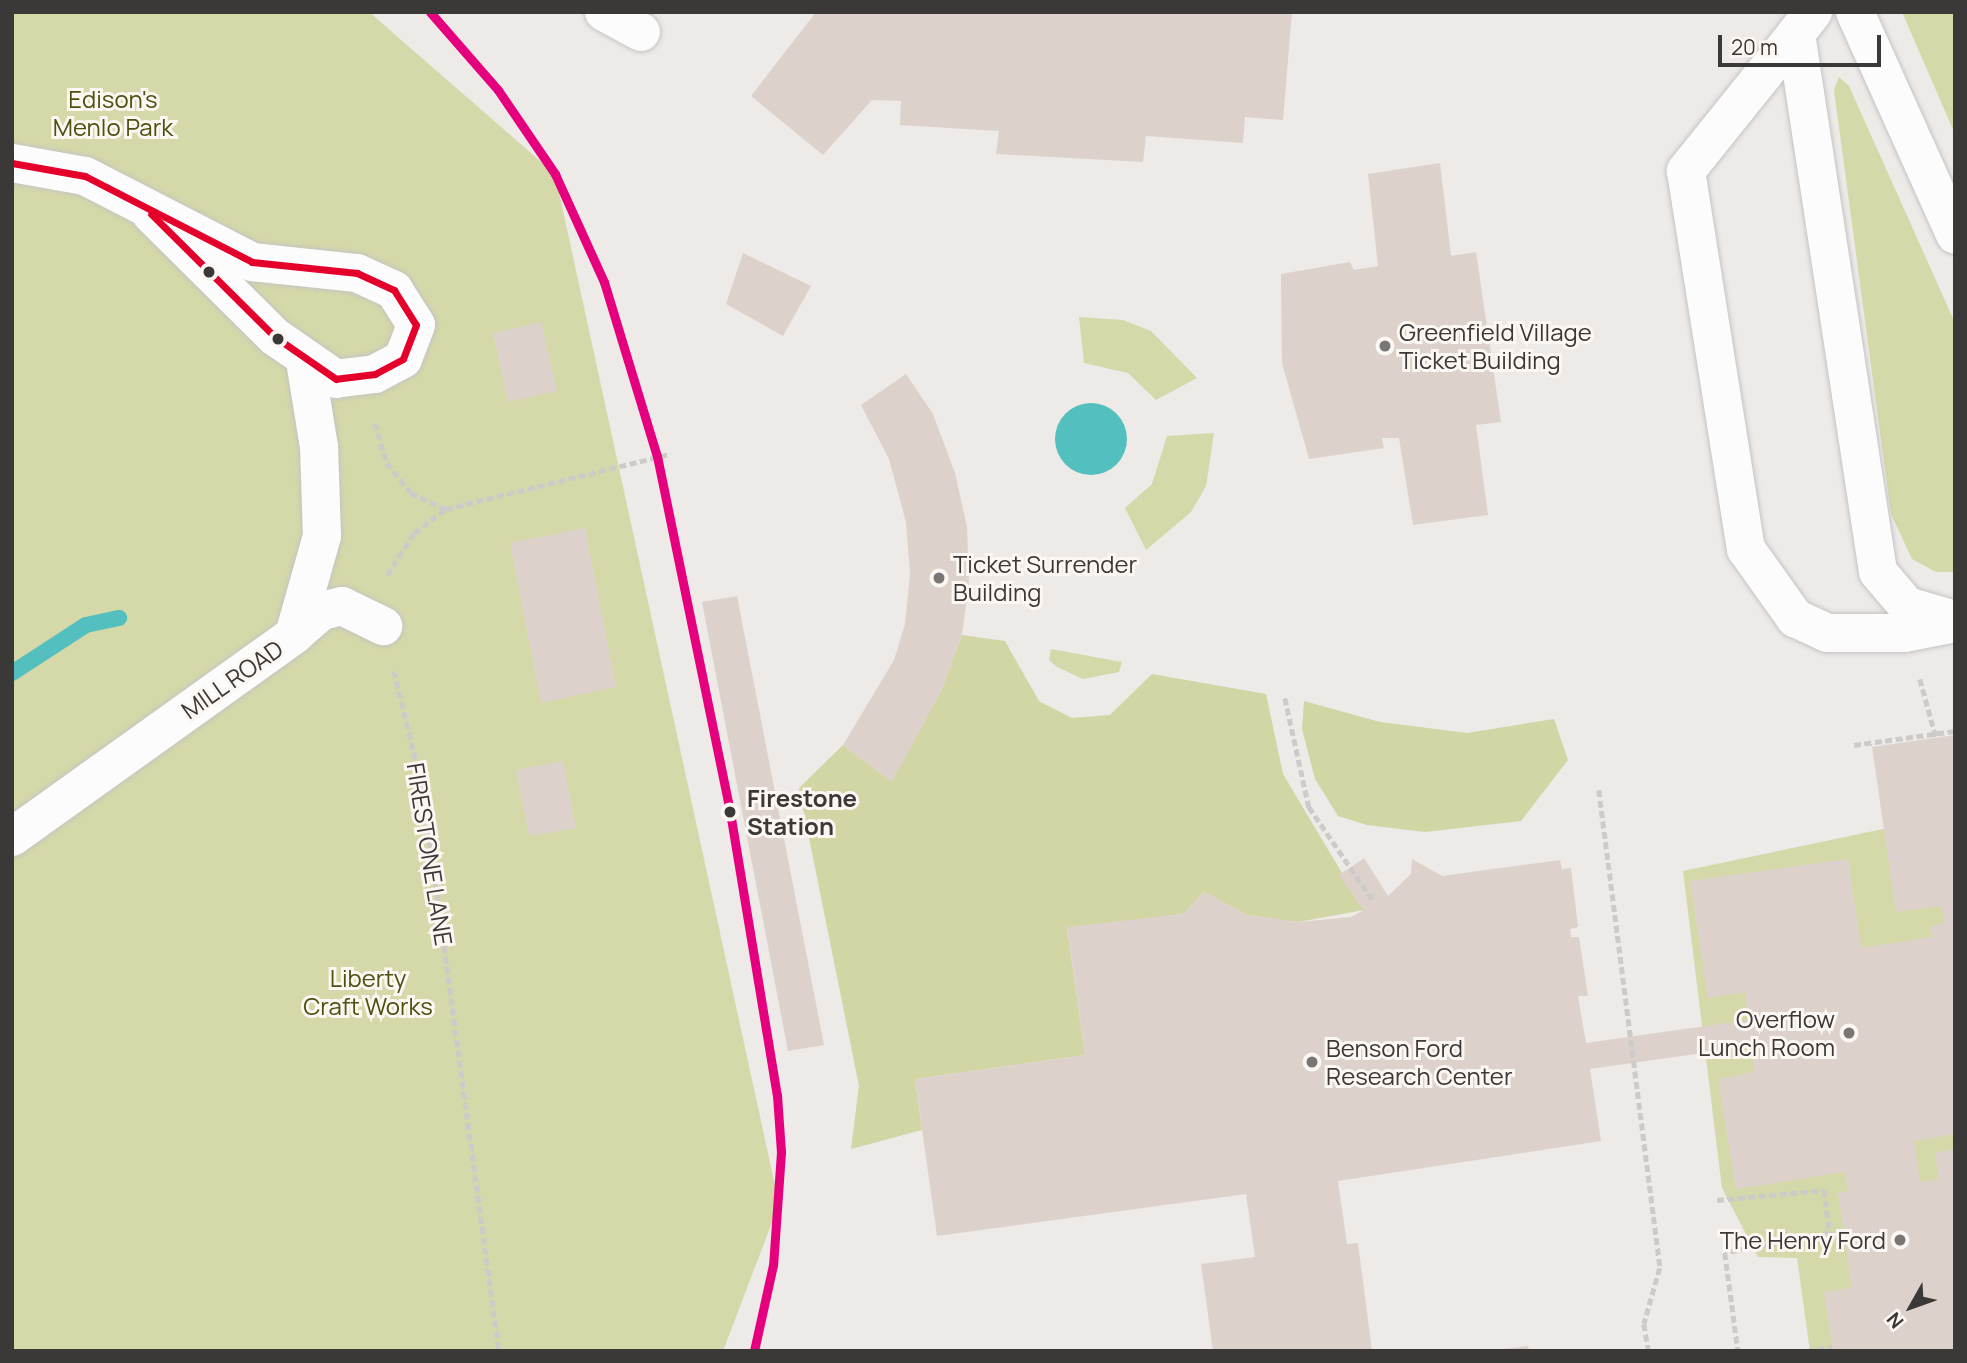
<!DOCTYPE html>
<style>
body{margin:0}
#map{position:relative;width:1967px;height:1363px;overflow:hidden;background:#edeae8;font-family:Manrope,sans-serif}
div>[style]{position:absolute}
.green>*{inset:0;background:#d5d8a8}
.forest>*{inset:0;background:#d2d5a4}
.water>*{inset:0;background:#54bfbf}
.round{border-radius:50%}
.stream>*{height:16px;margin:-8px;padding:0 8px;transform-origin:8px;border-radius:8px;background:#54bfbf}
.building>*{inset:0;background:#dcd2cb}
.path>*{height:4.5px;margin-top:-2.25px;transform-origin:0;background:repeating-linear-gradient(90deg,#cccbc9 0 7px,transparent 0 10.5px)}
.roads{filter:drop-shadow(0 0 2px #c6c4c3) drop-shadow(0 0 2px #c6c4c3)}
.minor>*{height:38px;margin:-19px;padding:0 19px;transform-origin:19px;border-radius:19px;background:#fcfcfc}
.bus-1>*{height:7px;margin:-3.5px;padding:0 3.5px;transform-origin:3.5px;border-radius:3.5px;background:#e4002b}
.rail-1>*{height:9px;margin:-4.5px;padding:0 4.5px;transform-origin:4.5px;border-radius:4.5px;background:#e5007d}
.dots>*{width:19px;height:19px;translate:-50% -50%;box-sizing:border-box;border:4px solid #fdf7f3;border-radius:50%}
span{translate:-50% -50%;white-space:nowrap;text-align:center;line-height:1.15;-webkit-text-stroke:6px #fdf7f3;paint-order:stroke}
.park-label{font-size:24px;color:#4d510f}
.poi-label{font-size:24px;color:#3b3937}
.left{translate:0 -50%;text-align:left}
.right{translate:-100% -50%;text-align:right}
.street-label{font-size:24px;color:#3b3937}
.stop-label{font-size:24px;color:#3b3937;font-weight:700}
.frame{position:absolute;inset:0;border:14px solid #3b3937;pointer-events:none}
.north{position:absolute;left:1876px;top:1272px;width:70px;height:70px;-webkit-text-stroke:5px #fdf7f3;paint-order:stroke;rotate:230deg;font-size:19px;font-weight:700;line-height:28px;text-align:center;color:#3b3937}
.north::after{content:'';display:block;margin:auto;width:24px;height:32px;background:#3b3937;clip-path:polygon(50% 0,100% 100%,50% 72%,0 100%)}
.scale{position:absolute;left:1718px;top:35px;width:163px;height:32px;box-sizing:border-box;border:4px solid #3b3937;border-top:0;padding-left:9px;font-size:21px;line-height:24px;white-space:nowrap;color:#3b3937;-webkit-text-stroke:5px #fdf7f3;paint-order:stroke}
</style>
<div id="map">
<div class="green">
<div style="clip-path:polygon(12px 12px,369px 12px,555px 174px,779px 1204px,723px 1351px,12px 1351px)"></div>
<div style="clip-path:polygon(1902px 12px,1955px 12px,1955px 134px)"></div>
<div style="clip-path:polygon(1839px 77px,1849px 86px,1955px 323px,1955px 572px,1936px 572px,1912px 559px,1891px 514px,1834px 90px)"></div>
<div style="clip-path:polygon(1079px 317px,1123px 320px,1151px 331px,1197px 378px,1156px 400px,1128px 373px,1084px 363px)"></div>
<div style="clip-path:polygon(1214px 433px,1206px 486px,1191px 512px,1146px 550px,1125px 508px,1152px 484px,1167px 436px)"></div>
<div style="clip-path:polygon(1051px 649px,1122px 662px,1119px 672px,1083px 679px,1057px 667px,1049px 660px)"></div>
<div style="clip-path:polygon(1955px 814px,1955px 1351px,1810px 1351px,1797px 1258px,1758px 1257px,1722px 1188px,1683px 871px)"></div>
</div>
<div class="forest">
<div style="clip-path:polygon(962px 635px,1005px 641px,1039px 701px,1072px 718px,1110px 715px,1152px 674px,1266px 694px,1283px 774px,1364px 910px,1298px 922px,1247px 915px,1204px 892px,1183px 914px,1067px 928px,1085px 1055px,915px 1079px,922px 1130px,851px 1149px,859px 1086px,799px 788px,843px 745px,891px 781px,941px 691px)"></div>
<div style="clip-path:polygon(1304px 701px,1380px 722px,1467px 733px,1554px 719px,1568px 760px,1521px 821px,1425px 832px,1367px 825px,1338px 816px,1315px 779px,1302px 729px)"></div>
</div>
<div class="water">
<div class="round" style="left:1055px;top:403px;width:72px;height:72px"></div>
</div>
<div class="stream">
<div style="left:12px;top:673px;width:88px;rotate:-33deg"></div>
<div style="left:86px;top:625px;width:34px;rotate:-12deg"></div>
</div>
<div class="building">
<div style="clip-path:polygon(816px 12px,1292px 12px,1283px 120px,1245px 117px,1243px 143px,1146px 136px,1143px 162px,996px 154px,999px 131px,900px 125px,901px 101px,872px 100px,823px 155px,751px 96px)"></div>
<div style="clip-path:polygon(1440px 163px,1451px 256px,1476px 252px,1501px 422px,1476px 425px,1488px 515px,1413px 525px,1399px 438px,1382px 438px,1384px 448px,1309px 459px,1282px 363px,1281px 274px,1350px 262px,1354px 270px,1378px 266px,1368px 174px)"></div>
<div style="clip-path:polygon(743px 253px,811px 286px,783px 336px,726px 304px)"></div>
<div style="clip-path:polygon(541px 322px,557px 391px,508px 402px,493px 333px)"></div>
<div style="clip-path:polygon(906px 374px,933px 414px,955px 473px,967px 527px,969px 582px,962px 635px,941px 691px,892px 782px,843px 745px,894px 660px,905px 624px,910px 573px,906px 522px,889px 459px,861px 405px)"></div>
<div style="clip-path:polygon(585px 528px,616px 687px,541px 703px,510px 543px)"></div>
<div style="clip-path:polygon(737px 596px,824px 1045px,788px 1051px,702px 602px)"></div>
<div style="clip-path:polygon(1955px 735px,1955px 1134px,1914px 1141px,1920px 1182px,1939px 1179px,1935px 1153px,1955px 1149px,1955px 1351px,1833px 1351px,1824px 1292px,1852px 1288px,1838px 1193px,1848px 1191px,1845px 1172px,1736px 1189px,1718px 1079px,1754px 1072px,1752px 1046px,1590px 1069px,1601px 1141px,1338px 1181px,1347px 1244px,1358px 1243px,1372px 1351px,1213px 1351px,1201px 1264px,1255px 1257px,1246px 1194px,937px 1236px,915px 1079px,1085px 1055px,1067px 927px,1183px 914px,1204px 892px,1247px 915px,1298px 922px,1351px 917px,1364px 910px,1339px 875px,1364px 858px,1388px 896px,1411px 874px,1412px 859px,1442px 876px,1560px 860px,1562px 869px,1571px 868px,1578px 927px,1570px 929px,1571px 937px,1579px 937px,1588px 996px,1578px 996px,1586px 1043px,1748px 1020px,1745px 992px,1708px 998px,1690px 881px,1848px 859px,1861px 948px,1933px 937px,1929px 927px,1944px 923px,1941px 906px,1896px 912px,1872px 747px)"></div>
<div style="clip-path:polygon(563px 761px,576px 828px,529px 836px,516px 770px)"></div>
<div style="clip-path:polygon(1528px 1346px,1529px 1351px,1503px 1351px,1503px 1349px)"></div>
</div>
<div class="path">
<div style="left:375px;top:423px;width:42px;rotate:73.3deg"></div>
<div style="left:387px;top:463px;width:38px;rotate:51deg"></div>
<div style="left:411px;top:493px;width:38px;rotate:25deg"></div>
<div style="left:446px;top:509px;width:231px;rotate:-13.8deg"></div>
<div style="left:387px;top:575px;width:50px;rotate:-57.3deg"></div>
<div style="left:414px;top:533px;width:40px;rotate:-37deg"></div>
<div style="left:394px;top:671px;width:122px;rotate:76.3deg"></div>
<div style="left:423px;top:790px;width:566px;rotate:82.28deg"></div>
<div style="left:1920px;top:679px;width:60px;rotate:74.6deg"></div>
<div style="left:1285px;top:698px;width:112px;rotate:77.6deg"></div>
<div style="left:1309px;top:807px;width:115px;rotate:55.6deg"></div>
<div style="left:1854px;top:745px;width:102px;rotate:-7.9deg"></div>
<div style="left:1599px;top:790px;width:482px;rotate:82.7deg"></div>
<div style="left:1660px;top:1268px;width:58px;rotate:105.9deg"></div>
<div style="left:1644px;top:1324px;width:27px;rotate:80deg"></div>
<div style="left:1717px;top:1200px;width:107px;rotate:-5.3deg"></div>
<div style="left:1824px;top:1190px;width:43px;rotate:82.1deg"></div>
<div style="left:1830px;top:1233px;width:107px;rotate:169.2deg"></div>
<div style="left:1725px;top:1253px;width:99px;rotate:82.4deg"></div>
<div style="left:1807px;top:1351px;width:25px;rotate:-9deg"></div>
</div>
<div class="roads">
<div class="minor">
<div style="left:604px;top:12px;width:42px;rotate:28.4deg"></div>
<div style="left:1813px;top:12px;width:28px;rotate:128deg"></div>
<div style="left:1796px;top:34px;width:544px;rotate:81.33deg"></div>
<div style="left:1878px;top:572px;width:45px;rotate:49.5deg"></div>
<div style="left:1907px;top:606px;width:50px;rotate:16.3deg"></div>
<div style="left:1855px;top:12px;width:244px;rotate:65.8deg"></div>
<div style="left:1796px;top:34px;width:176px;rotate:128.8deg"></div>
<div style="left:1686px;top:171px;width:383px;rotate:81deg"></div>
<div style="left:1746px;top:549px;width:85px;rotate:54.6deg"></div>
<div style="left:1795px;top:618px;width:35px;rotate:25deg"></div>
<div style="left:1827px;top:633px;width:77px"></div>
<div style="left:1904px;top:633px;width:52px;rotate:-11.1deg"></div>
<div style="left:12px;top:163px;width:74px;rotate:10.1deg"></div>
<div style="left:85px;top:176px;width:188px;rotate:27.2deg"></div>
<div style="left:252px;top:262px;width:106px;rotate:6deg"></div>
<div style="left:357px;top:273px;width:41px;rotate:24.7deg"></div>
<div style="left:394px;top:290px;width:41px;rotate:57.8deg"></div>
<div style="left:416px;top:325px;width:36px;rotate:111deg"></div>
<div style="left:403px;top:359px;width:32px;rotate:152deg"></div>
<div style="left:375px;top:374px;width:39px;rotate:173deg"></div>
<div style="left:336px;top:379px;width:75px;rotate:-145.3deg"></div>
<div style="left:274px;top:336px;width:173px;rotate:-135.2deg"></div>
<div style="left:294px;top:635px;width:37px;rotate:-41deg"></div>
<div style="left:322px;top:611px;width:21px;rotate:-14deg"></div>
<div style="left:342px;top:606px;width:46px;rotate:26deg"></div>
<div style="left:12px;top:837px;width:347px;rotate:-35.6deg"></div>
<div style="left:294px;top:635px;width:103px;rotate:-74.2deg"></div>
<div style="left:322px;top:536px;width:89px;rotate:-91.9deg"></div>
<div style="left:319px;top:447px;width:87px;rotate:-99.2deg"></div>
</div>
</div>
<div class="bus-1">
<div style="left:12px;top:163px;width:74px;rotate:10.1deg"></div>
<div style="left:85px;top:176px;width:188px;rotate:27.2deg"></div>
<div style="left:252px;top:262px;width:106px;rotate:6deg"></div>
<div style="left:357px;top:273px;width:41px;rotate:24.7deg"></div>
<div style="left:394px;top:290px;width:41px;rotate:57.8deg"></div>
<div style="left:416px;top:325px;width:36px;rotate:111deg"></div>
<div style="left:403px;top:359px;width:32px;rotate:152deg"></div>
<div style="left:375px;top:374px;width:39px;rotate:173deg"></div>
<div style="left:336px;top:379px;width:75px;rotate:-145.3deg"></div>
<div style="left:274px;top:336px;width:173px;rotate:-135.2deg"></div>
</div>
<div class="rail-1">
<div style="left:430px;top:12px;width:103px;rotate:48.9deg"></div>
<div style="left:498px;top:90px;width:102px;rotate:55.8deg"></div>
<div style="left:555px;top:174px;width:119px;rotate:65.6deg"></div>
<div style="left:604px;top:282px;width:182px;rotate:73.1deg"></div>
<div style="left:657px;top:456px;width:363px;rotate:78.4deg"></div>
<div style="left:730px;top:812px;width:287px;rotate:80.6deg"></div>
<div style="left:777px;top:1095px;width:57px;rotate:86deg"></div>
<div style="left:781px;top:1152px;width:113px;rotate:94deg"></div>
<div style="left:773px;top:1265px;width:88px;rotate:102.5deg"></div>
</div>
<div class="dots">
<div style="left:209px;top:272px;background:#3b3937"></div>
<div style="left:278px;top:339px;background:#3b3937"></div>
<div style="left:1385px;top:346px;background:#797775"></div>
<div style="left:939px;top:578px;background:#797775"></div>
<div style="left:730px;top:812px;background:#3b3937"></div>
<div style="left:1849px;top:1033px;background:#797775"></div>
<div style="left:1312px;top:1062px;background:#797775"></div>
<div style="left:1900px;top:1240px;background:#797775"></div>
</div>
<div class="park-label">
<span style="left:113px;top:113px">Edison's<br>Menlo Park</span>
<span style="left:368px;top:992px">Liberty<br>Craft Works</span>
</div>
<div class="poi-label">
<span class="left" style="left:1399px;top:346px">Greenfield Village<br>Ticket Building</span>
<span class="left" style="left:953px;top:578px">Ticket Surrender<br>Building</span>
<span class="right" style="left:1835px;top:1033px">Overflow<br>Lunch Room</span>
<span class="left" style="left:1326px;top:1062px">Benson Ford<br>Research Center</span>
<span class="right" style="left:1886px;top:1240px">The Henry Ford</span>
</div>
<div class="street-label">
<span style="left:232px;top:679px;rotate:-35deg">MILL ROAD</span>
<span style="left:430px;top:854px;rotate:81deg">FIRESTONE LANE</span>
</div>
<div class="stop-label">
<span class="left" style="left:747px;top:812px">Firestone<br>Station</span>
</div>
<div class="frame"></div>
<div class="north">N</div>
<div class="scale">20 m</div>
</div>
